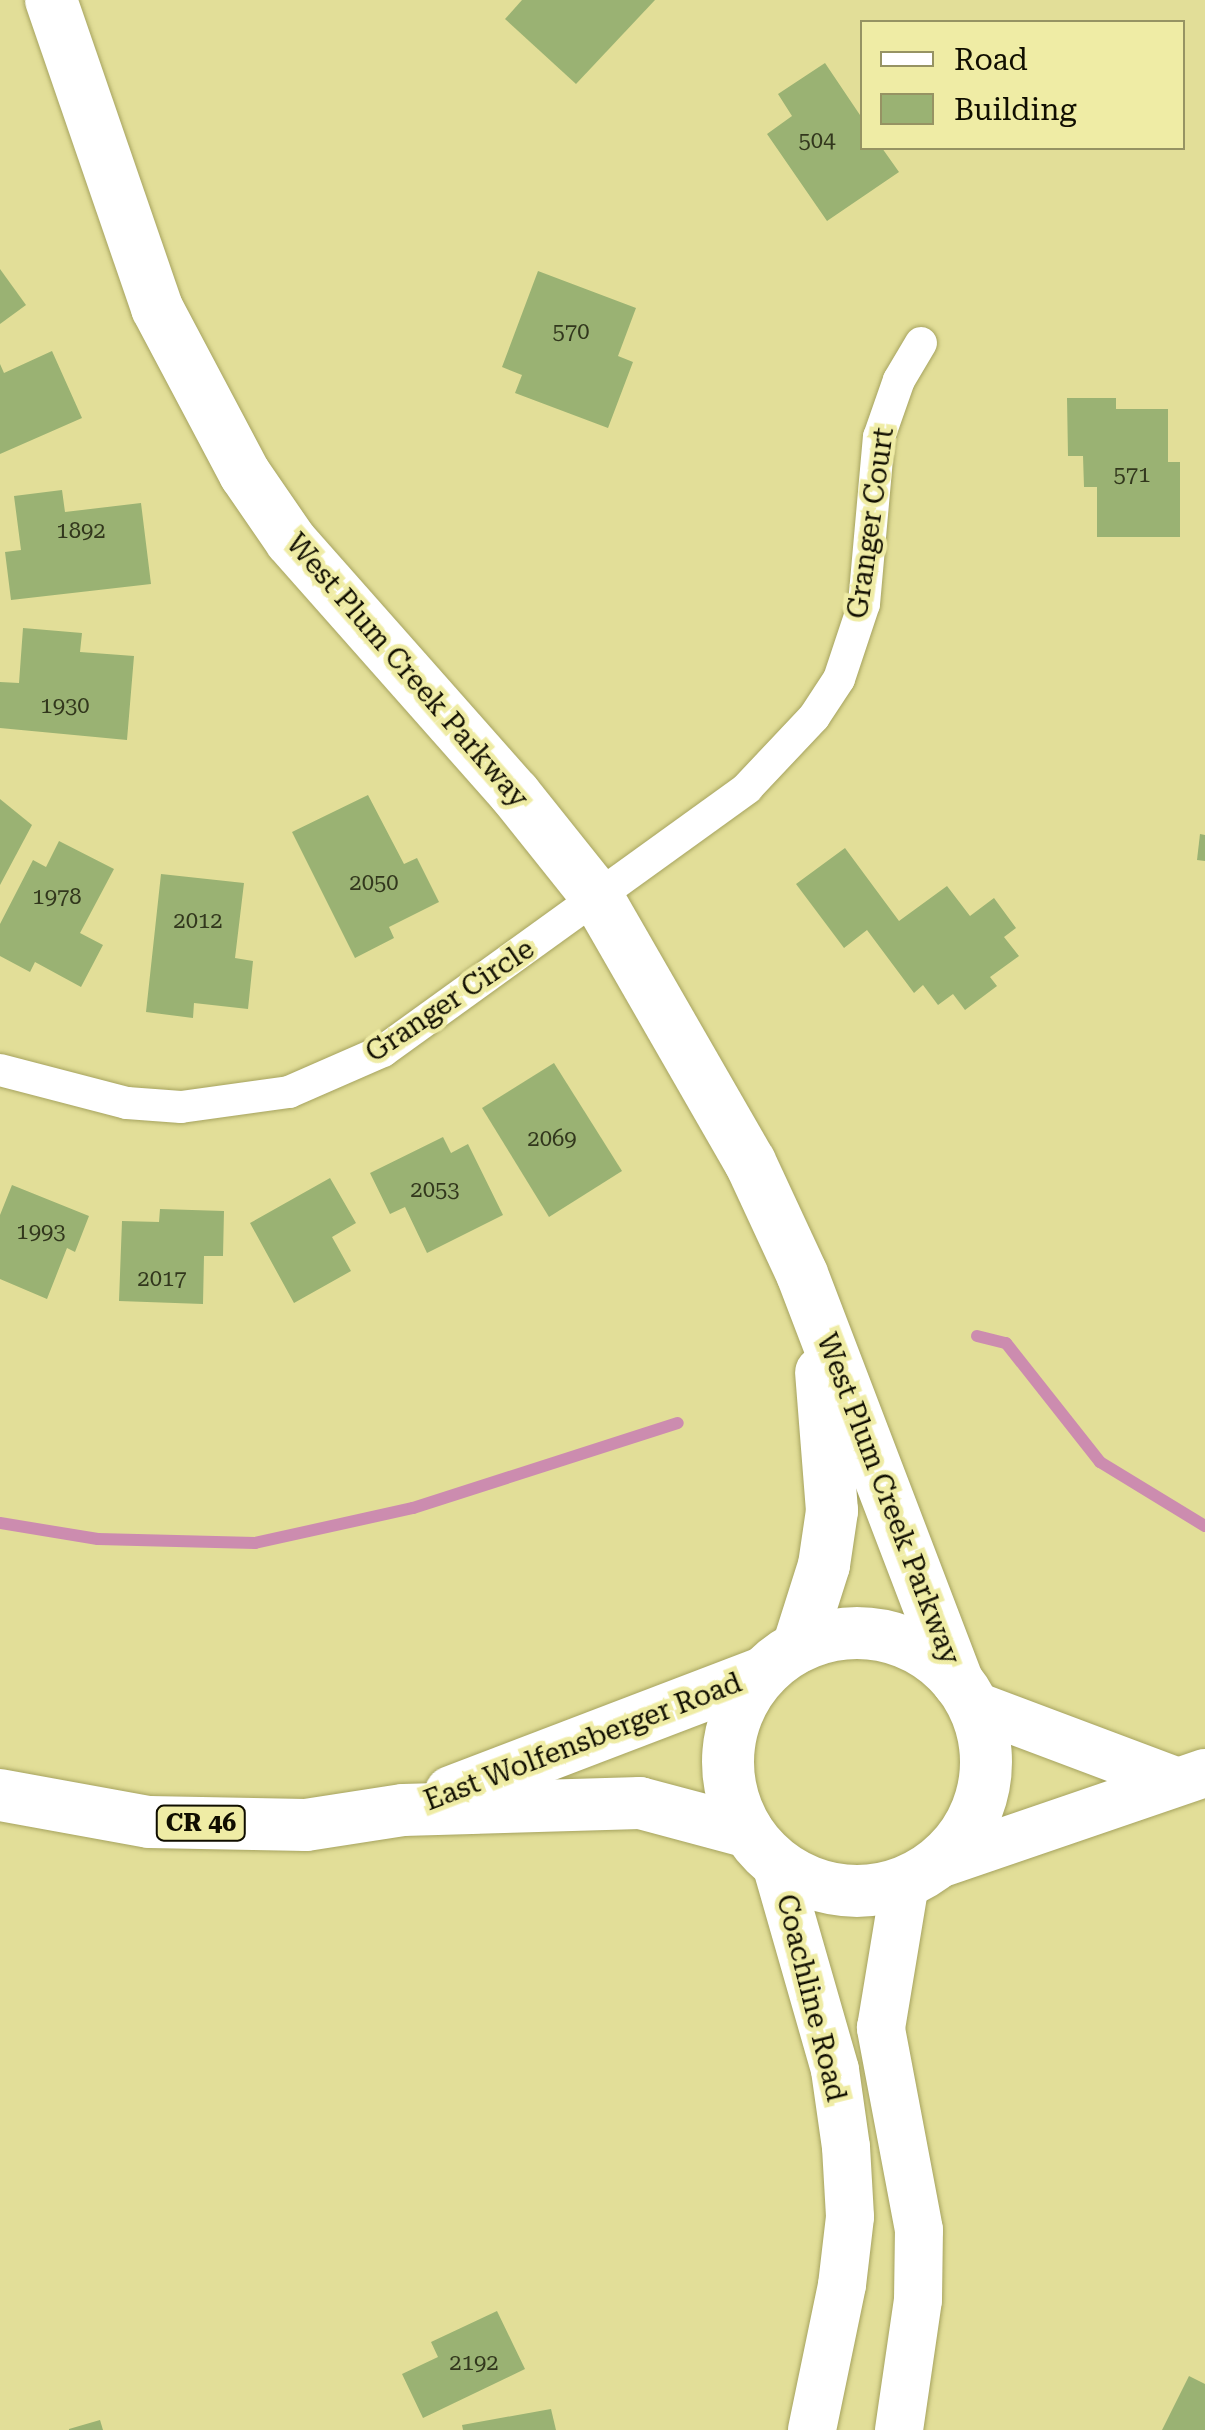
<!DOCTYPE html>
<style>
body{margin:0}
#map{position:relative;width:1205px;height:2430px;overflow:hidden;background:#e2de98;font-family:"Roboto Serif",serif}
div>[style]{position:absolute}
.stream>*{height:12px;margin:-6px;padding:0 6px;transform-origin:6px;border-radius:6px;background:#cc8caf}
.building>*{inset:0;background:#9ab273}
.roads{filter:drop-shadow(0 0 2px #a6a35f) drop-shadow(0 0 2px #a6a35f)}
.street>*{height:32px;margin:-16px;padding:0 16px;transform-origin:16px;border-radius:16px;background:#fff}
.secondary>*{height:48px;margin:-24px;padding:0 24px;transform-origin:24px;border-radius:24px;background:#fff}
.primary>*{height:52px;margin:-26px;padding:0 26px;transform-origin:26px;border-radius:26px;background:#fff}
.primary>.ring{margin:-26px;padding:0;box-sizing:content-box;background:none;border:52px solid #fff;border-radius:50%}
span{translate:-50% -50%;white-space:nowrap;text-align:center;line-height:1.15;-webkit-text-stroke:9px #efeca5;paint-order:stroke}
.number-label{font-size:22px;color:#32371d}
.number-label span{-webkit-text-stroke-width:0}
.shield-label span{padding:2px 8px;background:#efeca5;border:2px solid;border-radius:8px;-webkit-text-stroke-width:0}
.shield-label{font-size:25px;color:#100e00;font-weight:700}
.street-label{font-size:28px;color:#100e00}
.legend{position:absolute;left:860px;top:20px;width:325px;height:130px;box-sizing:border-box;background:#efeca5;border:2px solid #969363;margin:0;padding:12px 18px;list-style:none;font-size:30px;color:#100e00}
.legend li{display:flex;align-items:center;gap:20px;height:50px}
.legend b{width:50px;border:2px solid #969363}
</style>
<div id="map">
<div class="stream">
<div style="left:977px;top:1336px;width:30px;rotate:14deg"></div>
<div style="left:1006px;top:1343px;width:152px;rotate:51.7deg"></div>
<div style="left:1100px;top:1462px;width:123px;rotate:31.4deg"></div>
<div style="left:0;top:1523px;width:99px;rotate:9.3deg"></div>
<div style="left:98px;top:1539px;width:157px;rotate:1.5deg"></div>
<div style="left:255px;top:1543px;width:162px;rotate:-12.5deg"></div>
<div style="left:413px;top:1508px;width:278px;rotate:-17.8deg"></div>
</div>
<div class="building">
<div style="clip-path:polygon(522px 0,655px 0,576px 84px,505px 19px)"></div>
<div style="clip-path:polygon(825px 63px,862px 118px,862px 148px,882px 148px,899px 172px,827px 221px,767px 134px,792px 116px,778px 94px)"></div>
<div style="clip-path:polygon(0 269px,26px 305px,0 324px)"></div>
<div style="clip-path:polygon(538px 271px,636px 308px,618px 356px,633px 362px,608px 428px,515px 393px,522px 375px,502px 367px)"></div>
<div style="clip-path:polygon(52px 351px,82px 418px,0 454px,0 364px,4px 373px)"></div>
<div style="clip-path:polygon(1067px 398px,1116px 398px,1116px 409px,1168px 409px,1168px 462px,1180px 462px,1180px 537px,1097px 537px,1097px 487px,1084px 487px,1083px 456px,1068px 456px)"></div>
<div style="clip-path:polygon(62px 490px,65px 512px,141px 503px,151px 584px,11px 600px,5px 552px,21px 550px,14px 496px)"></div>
<div style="clip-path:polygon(23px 628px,82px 633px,80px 652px,134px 656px,127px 740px,0 728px,0 682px,19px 683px)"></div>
<div style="clip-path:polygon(368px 795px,404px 864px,417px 858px,439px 902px,389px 927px,394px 938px,355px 958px,292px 832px)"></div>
<div style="clip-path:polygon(0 799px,32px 825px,0 885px)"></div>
<div style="clip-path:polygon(1200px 834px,1205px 835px,1205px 861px,1197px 860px)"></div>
<div style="clip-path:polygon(59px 841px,114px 869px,80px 933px,103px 945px,81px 987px,35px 962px,30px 972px,0 956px,0 924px,33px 860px,46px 867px)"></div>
<div style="clip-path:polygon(845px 848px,899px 921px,947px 886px,970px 916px,994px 898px,1016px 928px,1004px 937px,1019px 956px,990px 977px,997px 986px,965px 1010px,953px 994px,938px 1005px,923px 985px,914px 993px,867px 930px,844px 948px,796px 884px)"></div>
<div style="clip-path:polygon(161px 874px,244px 883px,235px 958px,253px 961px,248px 1009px,194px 1003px,193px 1018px,146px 1012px)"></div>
<div style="clip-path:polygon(554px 1063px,622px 1171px,549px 1217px,482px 1108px)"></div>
<div style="clip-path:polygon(443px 1137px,451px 1153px,468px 1144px,503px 1215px,427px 1253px,405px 1207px,390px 1214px,370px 1173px)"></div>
<div style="clip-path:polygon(330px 1178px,356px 1223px,332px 1237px,351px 1271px,294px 1303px,250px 1223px)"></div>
<div style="clip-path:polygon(12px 1185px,89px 1216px,75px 1252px,67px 1248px,47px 1299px,0 1279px,0 1215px)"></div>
<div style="clip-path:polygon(160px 1209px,224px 1211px,223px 1256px,204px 1256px,203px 1304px,119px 1301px,122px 1221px,159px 1222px)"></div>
<div style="clip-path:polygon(497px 2311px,525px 2369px,423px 2418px,402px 2374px,438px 2357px,431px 2342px)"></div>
<div style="clip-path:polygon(1189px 2376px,1205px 2384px,1205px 2430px,1162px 2430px)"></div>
<div style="clip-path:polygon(551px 2409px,556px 2430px,463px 2430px,462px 2425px)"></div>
<div style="clip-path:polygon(100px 2420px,103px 2430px,69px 2430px,69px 2429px)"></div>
</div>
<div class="roads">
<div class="street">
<div style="left:0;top:1070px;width:131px;rotate:14.6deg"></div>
<div style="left:127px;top:1103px;width:54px;rotate:4.2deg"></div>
<div style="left:181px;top:1107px;width:109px;rotate:-7.9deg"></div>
<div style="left:289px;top:1092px;width:103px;rotate:-23.6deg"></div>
<div style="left:383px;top:1051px;width:449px;rotate:-35.8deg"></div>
<div style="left:747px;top:788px;width:98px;rotate:-46.7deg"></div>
<div style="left:814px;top:717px;width:45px;rotate:-56.7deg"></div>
<div style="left:839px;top:679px;width:79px;rotate:-71.6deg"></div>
<div style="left:864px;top:604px;width:168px;rotate:-84.9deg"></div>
<div style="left:879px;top:437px;width:60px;rotate:-70.7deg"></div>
<div style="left:899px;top:380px;width:43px;rotate:-59.3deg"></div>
</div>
<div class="secondary">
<div style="left:973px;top:1705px;width:216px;rotate:20.6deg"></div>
<div style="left:776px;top:1864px;width:214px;rotate:74deg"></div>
<div style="left:835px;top:2070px;width:78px;rotate:81.9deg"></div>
<div style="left:846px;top:2147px;width:70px;rotate:86.7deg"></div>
<div style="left:850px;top:2217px;width:68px;rotate:96.7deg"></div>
<div style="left:842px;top:2285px;width:148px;rotate:101.7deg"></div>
<div style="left:936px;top:1865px;width:284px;rotate:-18.9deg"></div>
<div style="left:899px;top:2430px;width:131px;rotate:-81.7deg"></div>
<div style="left:918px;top:2300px;width:70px;rotate:-89.2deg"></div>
<div style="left:919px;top:2230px;width:206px;rotate:-100.7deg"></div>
<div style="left:881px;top:2028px;width:147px;rotate:-80.6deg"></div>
</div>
<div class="primary">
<div style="left:51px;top:0;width:326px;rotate:71deg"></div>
<div style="left:157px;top:308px;width:188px;rotate:62.1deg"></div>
<div style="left:245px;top:474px;width:81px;rotate:55.5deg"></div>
<div style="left:291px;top:541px;width:338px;rotate:48.5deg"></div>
<div style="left:515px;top:794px;width:133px;rotate:51.4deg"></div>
<div style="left:598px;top:898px;width:305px;rotate:60.1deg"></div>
<div style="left:750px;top:1162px;width:123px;rotate:65.1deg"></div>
<div style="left:802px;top:1274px;width:437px;rotate:69.1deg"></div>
<div class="ring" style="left:728px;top:1633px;width:206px;height:206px"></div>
<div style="left:798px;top:1647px;width:86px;rotate:-72.4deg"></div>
<div style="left:824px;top:1565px;width:55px;rotate:-81.6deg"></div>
<div style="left:832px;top:1511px;width:139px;rotate:-94.5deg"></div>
<div style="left:451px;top:1792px;width:334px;rotate:-20.9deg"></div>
<div style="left:0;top:1795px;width:151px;rotate:10.3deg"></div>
<div style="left:149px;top:1822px;width:157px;rotate:1.1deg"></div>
<div style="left:306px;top:1825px;width:98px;rotate:-8.8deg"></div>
<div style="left:403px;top:1810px;width:237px;rotate:-1.7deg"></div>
<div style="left:640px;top:1803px;width:112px;rotate:15deg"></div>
</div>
</div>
<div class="number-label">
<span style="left:817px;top:141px">504</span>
<span style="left:571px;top:332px">570</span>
<span style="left:1132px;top:475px">571</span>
<span style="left:81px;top:531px">1892</span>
<span style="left:65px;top:706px">1930</span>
<span style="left:374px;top:883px">2050</span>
<span style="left:57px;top:897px">1978</span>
<span style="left:198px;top:921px">2012</span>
<span style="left:552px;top:1139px">2069</span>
<span style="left:435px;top:1190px">2053</span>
<span style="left:41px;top:1232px">1993</span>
<span style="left:162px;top:1279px">2017</span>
<span style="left:474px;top:2363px">2192</span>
</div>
<div class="shield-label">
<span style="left:201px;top:1823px">CR 46</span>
</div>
<div class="street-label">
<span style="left:871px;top:523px;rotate:-82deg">Granger Court</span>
<span style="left:407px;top:671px;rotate:49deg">West Plum Creek Parkway</span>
<span style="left:450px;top:1001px;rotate:-34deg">Granger Circle</span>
<span style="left:888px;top:1499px;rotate:69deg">West Plum Creek Parkway</span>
<span style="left:583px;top:1742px;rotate:-21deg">East Wolfensberger Road</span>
<span style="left:811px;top:1998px;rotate:76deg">Coachline Road</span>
</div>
<ul class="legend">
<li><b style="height:12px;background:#fff"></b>Road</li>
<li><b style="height:28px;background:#9ab273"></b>Building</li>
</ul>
</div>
